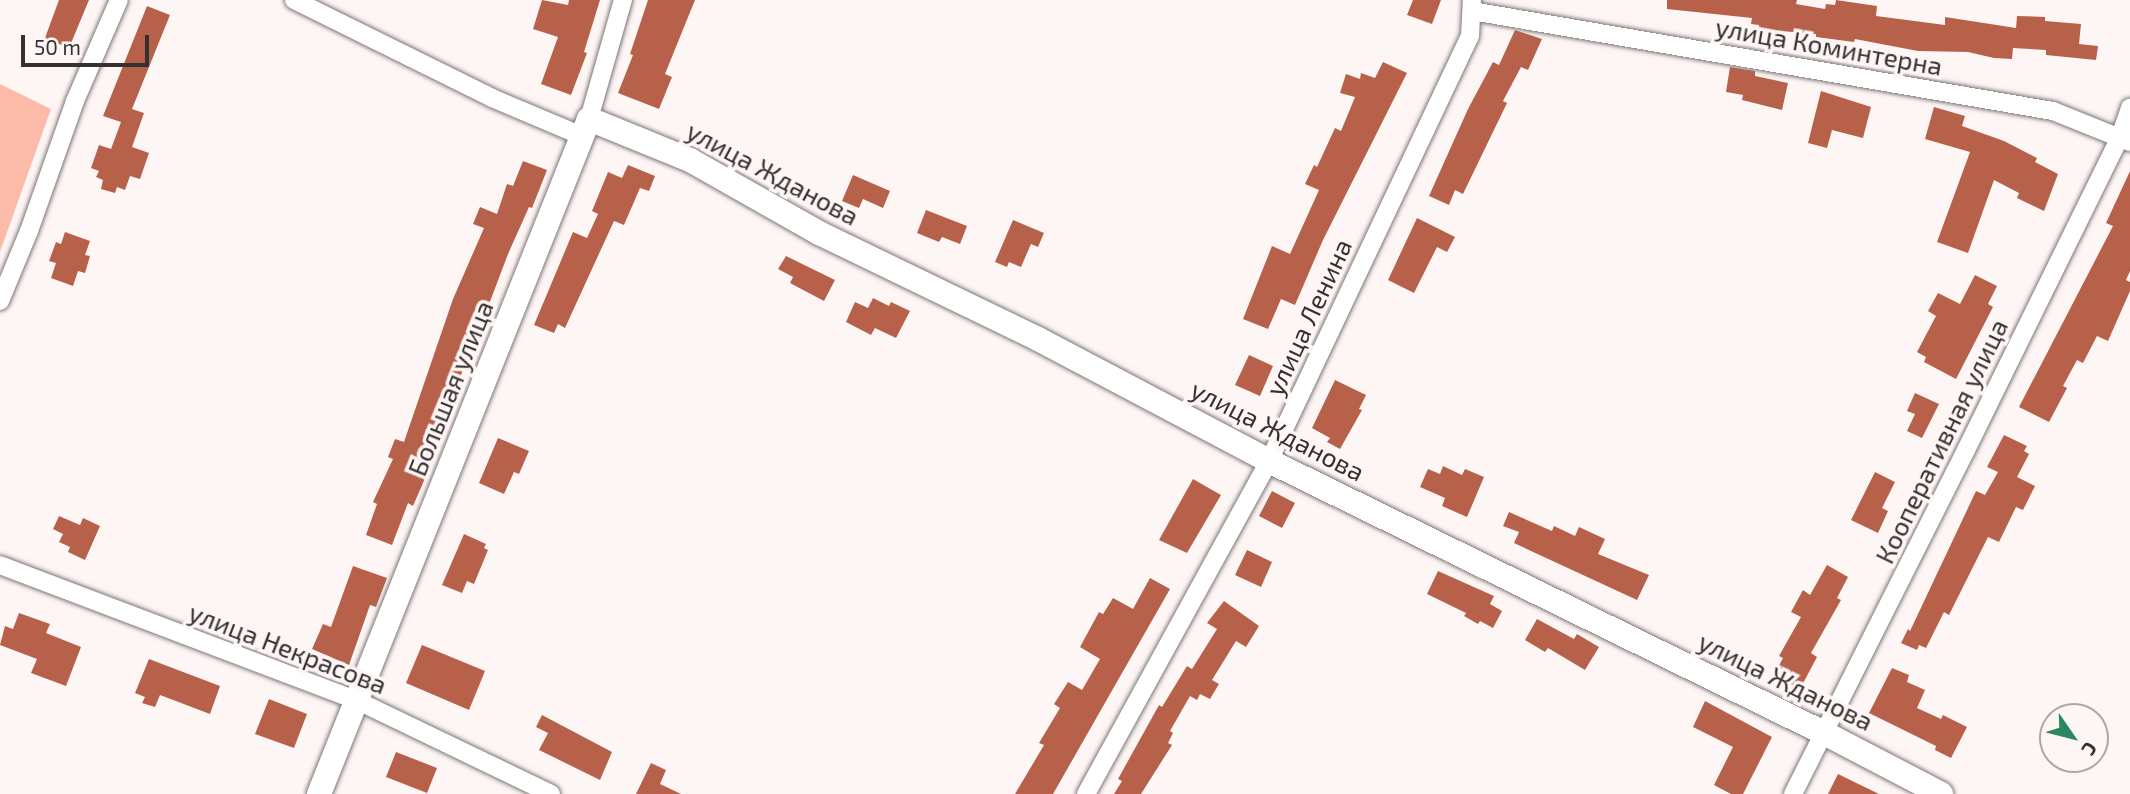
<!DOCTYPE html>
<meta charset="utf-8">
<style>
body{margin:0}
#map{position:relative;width:2130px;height:794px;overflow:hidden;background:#fef6f5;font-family:"Exo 2",sans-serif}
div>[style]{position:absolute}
.green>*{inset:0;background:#fcbba9}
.building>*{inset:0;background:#b7614b}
.roads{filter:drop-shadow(0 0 2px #7d7675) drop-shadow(0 0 2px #7d7675)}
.street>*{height:18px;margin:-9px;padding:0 9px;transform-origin:9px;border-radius:9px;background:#fff}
.secondary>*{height:24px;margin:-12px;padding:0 12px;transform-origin:12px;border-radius:12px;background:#fff}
span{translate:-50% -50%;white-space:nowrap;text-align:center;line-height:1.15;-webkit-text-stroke:7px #fef6f5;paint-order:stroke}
.street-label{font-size:26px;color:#343131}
.north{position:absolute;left:2039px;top:703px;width:70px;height:70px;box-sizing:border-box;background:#fef6f5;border:2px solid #ada7a7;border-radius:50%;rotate:125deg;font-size:19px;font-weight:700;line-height:28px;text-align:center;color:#343131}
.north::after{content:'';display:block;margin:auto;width:24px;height:32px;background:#2a875e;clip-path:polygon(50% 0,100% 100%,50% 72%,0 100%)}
.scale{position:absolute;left:21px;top:35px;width:128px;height:32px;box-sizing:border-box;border:4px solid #343131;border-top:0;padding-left:9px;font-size:21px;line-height:24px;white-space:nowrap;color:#343131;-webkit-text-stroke:5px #fef6f5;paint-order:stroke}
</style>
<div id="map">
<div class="green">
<div style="clip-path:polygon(0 84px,51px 109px,0 252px)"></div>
</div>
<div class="building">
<div style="clip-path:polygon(59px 0,89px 0,69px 48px,45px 38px)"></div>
<div style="clip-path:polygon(542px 0,568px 5px,569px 0,600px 0,584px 52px,587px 53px,571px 95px,541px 84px,558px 37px,533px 29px)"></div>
<div style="clip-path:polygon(648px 0,695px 0,665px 74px,672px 77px,659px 109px,618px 93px,633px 55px,630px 54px)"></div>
<div style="clip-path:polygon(1413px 0,1441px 0,1432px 24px,1407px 15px)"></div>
<div style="clip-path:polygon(1667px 0,1797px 0,1796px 4px,1825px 9px,1826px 4px,1835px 5px,1836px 0,1877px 6px,1876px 16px,1945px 25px,1945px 17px,2016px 28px,2017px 16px,2045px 17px,2045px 21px,2081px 24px,2079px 44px,2098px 46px,2096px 60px,2046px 55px,2046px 50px,2013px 48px,2012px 59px,1994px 58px,1968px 52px,1918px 51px,1855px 39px,1854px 42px,1816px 37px,1816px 34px,1759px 29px,1759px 25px,1751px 24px,1752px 18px,1667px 9px)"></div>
<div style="clip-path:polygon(147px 6px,170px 15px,132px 109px,144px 113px,132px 147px,149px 153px,140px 179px,130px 176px,125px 190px,117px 187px,115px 193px,101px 189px,103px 180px,96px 177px,99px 171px,91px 168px,99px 145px,111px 149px,121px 122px,103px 116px)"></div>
<div style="clip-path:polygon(1515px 30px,1542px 39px,1528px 70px,1521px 67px,1503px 101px,1507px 103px,1463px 194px,1455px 190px,1449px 205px,1429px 196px,1468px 109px,1493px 62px,1499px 65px)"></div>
<div style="clip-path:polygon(1383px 62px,1407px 73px,1323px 240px,1295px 305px,1281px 299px,1268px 329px,1243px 319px,1272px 246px,1290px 254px,1319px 190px,1305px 184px,1314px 165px,1317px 167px,1335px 128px,1341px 131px,1355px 97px,1340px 93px,1346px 74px,1360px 79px,1361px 73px,1375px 78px)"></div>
<div style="clip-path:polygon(1730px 67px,1755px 71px,1755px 76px,1788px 83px,1782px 110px,1742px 100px,1743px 95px,1726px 92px)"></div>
<div style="clip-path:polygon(1821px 91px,1871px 107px,1863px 138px,1832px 130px,1827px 148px,1808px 143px)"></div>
<div style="clip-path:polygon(1934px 107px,1965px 116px,1962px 126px,2004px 141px,2037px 158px,2035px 162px,2058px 174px,2044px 211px,2017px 198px,2019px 193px,1994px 180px,1968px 253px,1937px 242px,1970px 152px,1925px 139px)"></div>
<div style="clip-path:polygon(523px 161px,547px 170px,532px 208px,529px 207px,508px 254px,486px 312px,478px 309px,465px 346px,473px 348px,441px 419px,445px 421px,423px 483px,413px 506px,408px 503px,392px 545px,366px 535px,377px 504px,373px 502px,393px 459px,388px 457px,395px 439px,404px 442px,453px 299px,484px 228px,473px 224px,480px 207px,497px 214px,507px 184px,513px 186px)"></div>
<div style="clip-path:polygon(628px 165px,655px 176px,649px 191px,640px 188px,624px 225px,614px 221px,565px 328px,558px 324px,554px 333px,534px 325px,573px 232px,587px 238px,598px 214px,592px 211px,608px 172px,622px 178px)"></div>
<div style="clip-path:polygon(2130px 171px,2130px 271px,2126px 280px,2130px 282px,2130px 291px,2108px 341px,2097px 336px,2083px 363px,2077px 360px,2063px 386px,2067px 388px,2049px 422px,2019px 407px,2113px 226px,2106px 223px)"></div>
<div style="clip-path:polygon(853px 175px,890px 191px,883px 208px,863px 199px,859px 208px,842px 201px)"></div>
<div style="clip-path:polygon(926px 210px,967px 226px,960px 244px,942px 237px,939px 242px,917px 233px)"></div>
<div style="clip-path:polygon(1417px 218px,1455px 237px,1447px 252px,1437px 247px,1414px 293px,1388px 280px)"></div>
<div style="clip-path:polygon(1013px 220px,1044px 233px,1038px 247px,1031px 244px,1021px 267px,1009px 262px,1007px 267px,995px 262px)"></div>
<div style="clip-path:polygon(65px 232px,90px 241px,85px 255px,90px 256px,85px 273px,78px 271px,73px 286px,51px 278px,56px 263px,49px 261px,56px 242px,61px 244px)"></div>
<div style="clip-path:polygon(786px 256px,835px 280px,824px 301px,790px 283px,793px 277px,778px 269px)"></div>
<div style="clip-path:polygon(1975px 275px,1997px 286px,1988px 304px,1993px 307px,1956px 379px,1924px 362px,1926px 357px,1917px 352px,1936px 316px,1928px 311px,1938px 293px,1960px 304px)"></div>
<div style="clip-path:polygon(873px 298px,889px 306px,891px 302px,910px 311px,896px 338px,875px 328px,871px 335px,846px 322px,855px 302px,868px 308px)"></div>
<div style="clip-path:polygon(1249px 355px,1273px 366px,1260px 396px,1235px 385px)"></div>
<div style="clip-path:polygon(1335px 380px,1366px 395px,1359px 409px,1362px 410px,1340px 449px,1327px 442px,1330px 438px,1312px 428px)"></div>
<div style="clip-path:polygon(1915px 393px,1939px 404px,1922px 438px,1907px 431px,1915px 414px,1907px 411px)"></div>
<div style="clip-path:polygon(2004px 435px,2027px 446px,2024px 451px,2029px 454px,2017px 477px,2035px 486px,2023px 510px,2016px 507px,1999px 542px,1988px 537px,1949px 615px,1944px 612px,1926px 648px,1919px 645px,1917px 650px,1901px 643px,1908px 629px,1910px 631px,1976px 491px,1985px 495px,1998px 472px,1987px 467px)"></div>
<div style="clip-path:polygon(498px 438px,529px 451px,519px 474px,514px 472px,504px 494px,479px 483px)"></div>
<div style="clip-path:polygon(1443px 466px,1462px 475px,1465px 469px,1484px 477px,1467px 517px,1442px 506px,1445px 498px,1420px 487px,1428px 469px,1440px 474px)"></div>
<div style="clip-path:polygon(1875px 472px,1895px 482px,1882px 508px,1888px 511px,1878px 533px,1851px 520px)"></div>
<div style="clip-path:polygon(1193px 479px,1221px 495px,1187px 553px,1159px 540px)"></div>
<div style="clip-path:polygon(1272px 491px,1295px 503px,1282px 528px,1259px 516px)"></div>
<div style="clip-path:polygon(1509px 512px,1552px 531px,1554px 526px,1575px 536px,1579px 527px,1605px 539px,1598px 554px,1649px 575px,1637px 600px,1514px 543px,1519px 532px,1503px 526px)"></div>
<div style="clip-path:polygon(59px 516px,80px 525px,83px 518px,100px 526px,85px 560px,68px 552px,70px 547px,59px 542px,63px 534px,53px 529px)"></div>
<div style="clip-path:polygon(464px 534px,486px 544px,484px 548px,488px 550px,474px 584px,467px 581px,462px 593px,442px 585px)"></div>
<div style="clip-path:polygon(1247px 550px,1272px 562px,1261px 587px,1235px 575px)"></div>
<div style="clip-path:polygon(1827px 565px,1848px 577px,1837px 598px,1841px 600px,1811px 653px,1817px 657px,1800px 689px,1774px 675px,1783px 658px,1779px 656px,1801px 617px,1791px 612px,1803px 590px,1810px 595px)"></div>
<div style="clip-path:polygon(353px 566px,387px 578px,376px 607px,370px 605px,349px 665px,312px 649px,323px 624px,331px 627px)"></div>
<div style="clip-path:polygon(1438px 571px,1494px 596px,1490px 604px,1502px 611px,1493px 628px,1480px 621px,1478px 624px,1464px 616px,1466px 613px,1427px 594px)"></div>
<div style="clip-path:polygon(1150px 578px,1170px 589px,1053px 794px,1015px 794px,1044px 745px,1039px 743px,1060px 708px,1054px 704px,1068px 682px,1082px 690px,1100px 659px,1080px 647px,1099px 612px,1103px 614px,1113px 598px,1133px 609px)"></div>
<div style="clip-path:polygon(1224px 601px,1259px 626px,1246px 647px,1236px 641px,1212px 680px,1219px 684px,1210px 699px,1200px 694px,1197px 700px,1190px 696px,1170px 731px,1173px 733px,1168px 743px,1172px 745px,1141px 794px,1114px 794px,1122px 781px,1118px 779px,1159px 705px,1162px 707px,1187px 666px,1192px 669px,1217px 629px,1207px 623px)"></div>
<div style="clip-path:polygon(19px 613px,50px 624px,46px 633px,81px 647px,66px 686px,31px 673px,37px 659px,0 645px,5px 626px,13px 629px)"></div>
<div style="clip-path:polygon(1537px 619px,1574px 639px,1577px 634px,1599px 647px,1585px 670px,1548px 648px,1545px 652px,1525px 640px)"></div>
<div style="clip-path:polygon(422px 645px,485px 671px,469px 710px,406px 683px)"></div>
<div style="clip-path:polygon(149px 659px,220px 686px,210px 714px,160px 695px,155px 707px,142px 703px,145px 697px,135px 693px)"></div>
<div style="clip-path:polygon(1892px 668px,1909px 675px,1907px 682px,1925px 690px,1917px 708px,1941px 719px,1943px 715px,1967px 727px,1951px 758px,1935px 750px,1936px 746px,1869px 713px)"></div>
<div style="clip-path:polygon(269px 699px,307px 714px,294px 748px,255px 734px)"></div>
<div style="clip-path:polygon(1705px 701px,1772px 737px,1743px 794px,1731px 794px,1714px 785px,1733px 747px,1693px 727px)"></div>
<div style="clip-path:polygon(542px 715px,612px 752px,600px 780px,539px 750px,548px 733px,536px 727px)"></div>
<div style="clip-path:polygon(396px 752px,437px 768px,427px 793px,386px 777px)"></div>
<div style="clip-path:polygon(651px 763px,666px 770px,660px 784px,681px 794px,636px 794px)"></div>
<div style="clip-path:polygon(1838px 774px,1879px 794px,1828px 794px)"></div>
</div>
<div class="roads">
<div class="street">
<div style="left:294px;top:0;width:221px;rotate:26.3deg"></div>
<div style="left:492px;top:98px;width:98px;rotate:22.9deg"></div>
<div style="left:1472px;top:11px;width:590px;rotate:9.77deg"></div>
<div style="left:2053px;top:111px;width:83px;rotate:21.9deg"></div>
<div style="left:589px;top:119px;width:124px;rotate:-74.1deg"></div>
<div style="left:0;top:301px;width:76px;rotate:-67.5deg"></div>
<div style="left:29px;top:231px;width:138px;rotate:-70.5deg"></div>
<div style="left:75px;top:101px;width:110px;rotate:-66.5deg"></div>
<div style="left:0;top:565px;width:383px;rotate:20.8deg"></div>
<div style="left:358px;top:701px;width:214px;rotate:25.7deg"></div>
<div style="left:1086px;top:794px;width:380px;rotate:-61.2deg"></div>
<div style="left:1269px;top:461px;width:470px;rotate:-64.7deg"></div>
<div style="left:1470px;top:36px;width:36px;rotate:-87deg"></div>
<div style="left:1793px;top:794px;width:385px;rotate:-63.3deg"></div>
<div style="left:1966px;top:450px;width:349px;rotate:-63.8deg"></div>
<div style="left:2120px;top:137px;width:31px;rotate:-71deg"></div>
</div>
<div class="secondary">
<div style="left:319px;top:794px;width:727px;rotate:-68.2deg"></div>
<div style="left:589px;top:119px;width:109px;rotate:22.1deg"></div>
<div style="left:690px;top:160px;width:148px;rotate:29.5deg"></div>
<div style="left:819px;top:233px;width:243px;rotate:25.8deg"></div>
<div style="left:1038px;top:339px;width:261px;rotate:27.8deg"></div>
<div style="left:1269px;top:461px;width:618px;rotate:26.11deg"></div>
<div style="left:1824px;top:733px;width:132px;rotate:27.5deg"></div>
</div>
</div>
<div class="street-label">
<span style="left:1829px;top:46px;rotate:10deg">улица Коминтерна</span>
<span style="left:773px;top:173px;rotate:28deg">улица Жданова</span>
<span style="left:1308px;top:317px;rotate:-65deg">улица Ленина</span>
<span style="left:450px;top:388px;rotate:-68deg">Большая улица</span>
<span style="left:1278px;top:430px;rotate:27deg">улица Жданова</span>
<span style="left:1941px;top:441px;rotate:-64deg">Кооперативная улица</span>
<span style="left:288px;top:648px;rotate:21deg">улица Некрасова</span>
<span style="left:1786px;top:681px;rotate:26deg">улица Жданова</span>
</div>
<div class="north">С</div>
<div class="scale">50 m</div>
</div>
